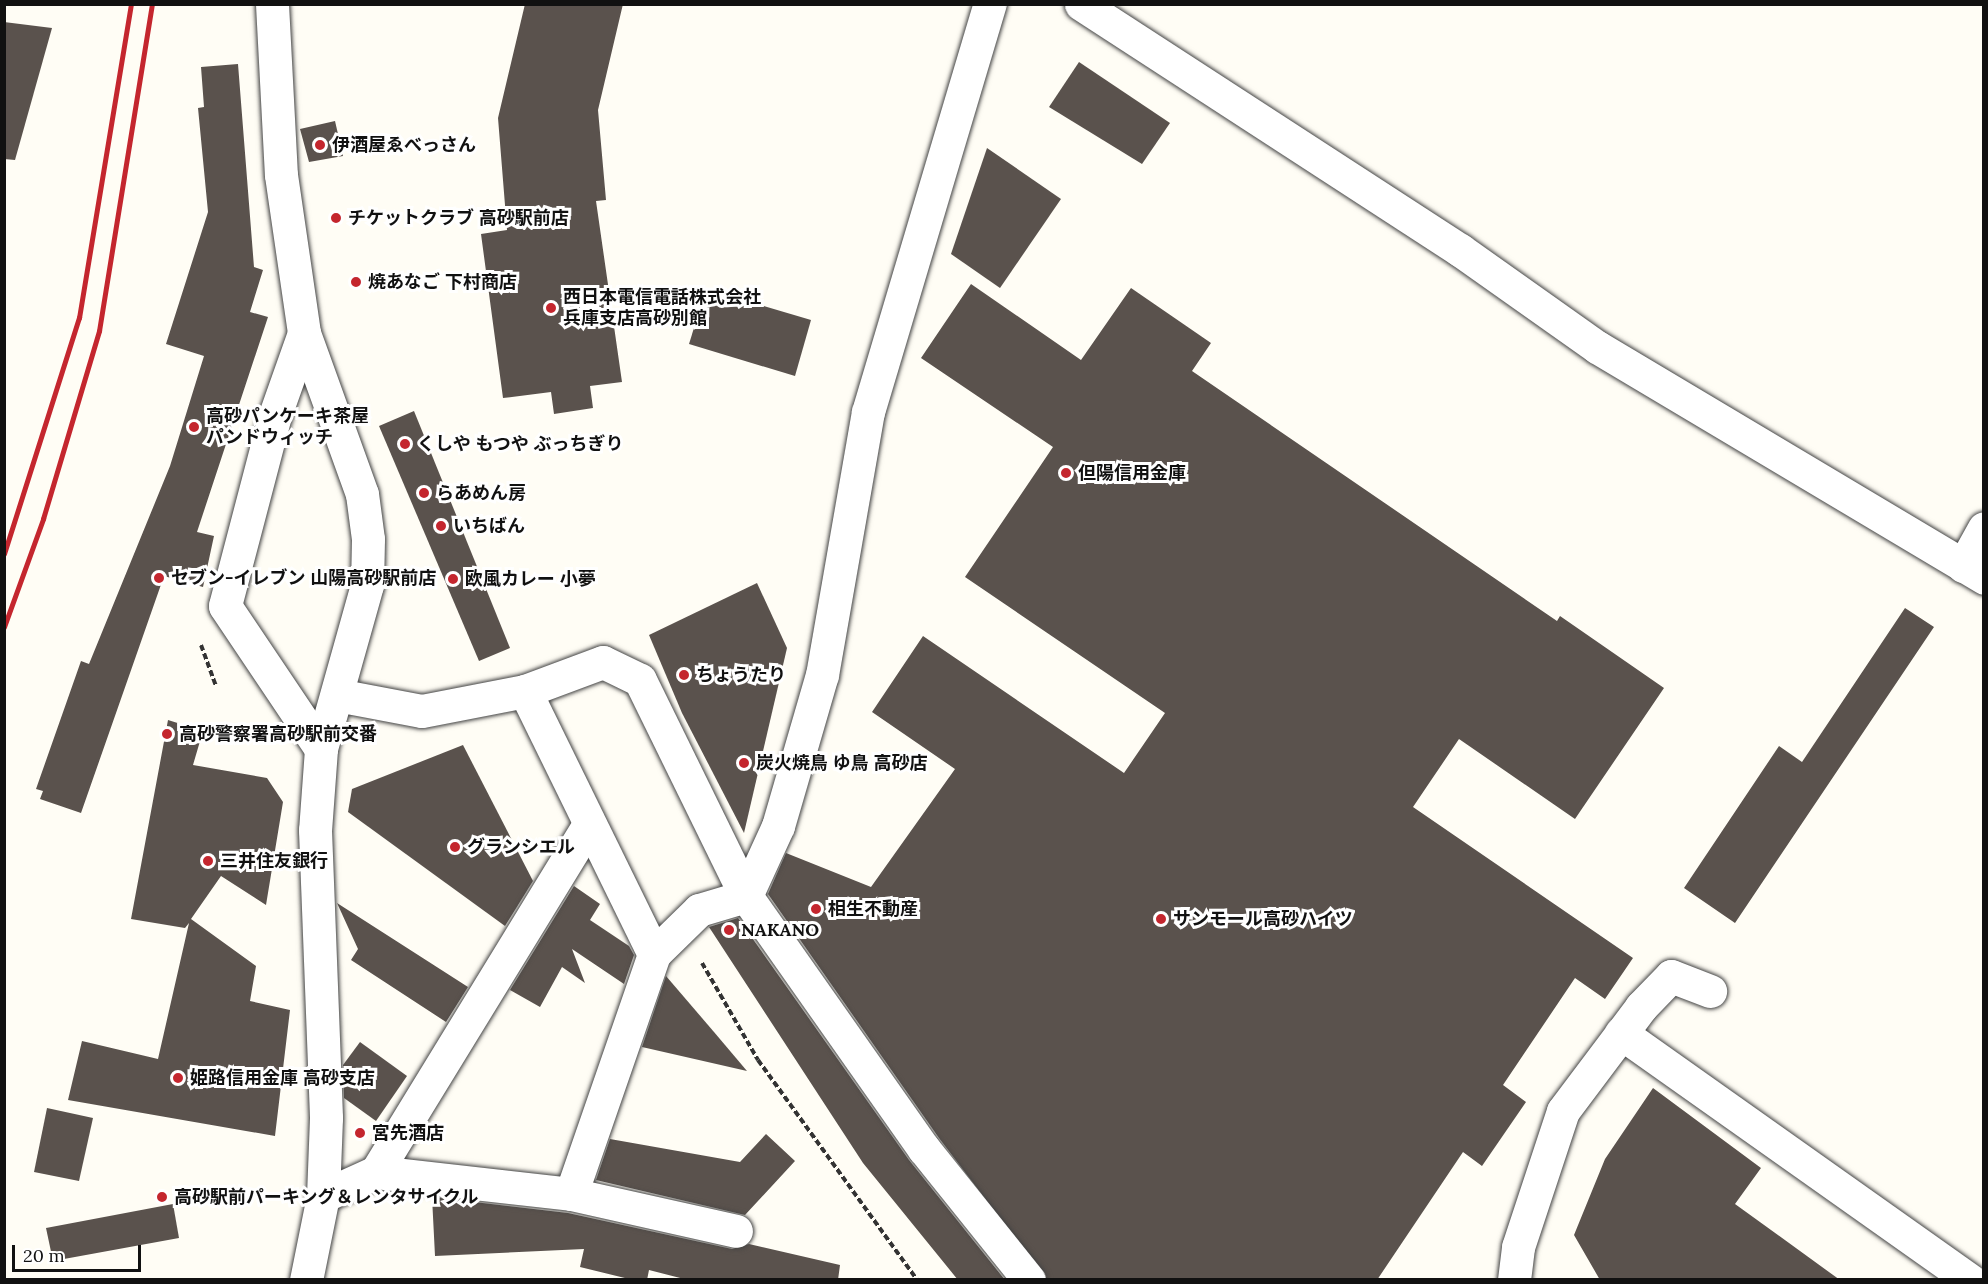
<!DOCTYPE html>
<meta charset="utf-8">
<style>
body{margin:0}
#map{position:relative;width:1988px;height:1284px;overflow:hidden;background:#fffdf5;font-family:Lora,"Noto Sans JP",serif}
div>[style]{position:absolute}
.building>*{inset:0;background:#5a524d}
.path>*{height:4px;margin-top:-2px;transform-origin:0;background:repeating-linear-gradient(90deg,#333 0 6px,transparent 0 9px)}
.roads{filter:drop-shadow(0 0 2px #444) drop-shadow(0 0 2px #444)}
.minor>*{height:33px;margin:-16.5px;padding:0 16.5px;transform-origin:16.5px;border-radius:16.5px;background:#fff}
.rail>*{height:4.5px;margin:-2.25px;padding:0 2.25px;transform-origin:2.25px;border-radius:2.25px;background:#c4262e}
.dots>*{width:16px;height:16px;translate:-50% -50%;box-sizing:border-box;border:3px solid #fff;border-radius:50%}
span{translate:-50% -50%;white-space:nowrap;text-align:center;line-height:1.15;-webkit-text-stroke:6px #fff;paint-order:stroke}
.poi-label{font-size:18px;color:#111;font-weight:700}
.left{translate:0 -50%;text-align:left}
.frame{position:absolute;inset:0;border:6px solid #111;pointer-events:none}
.scale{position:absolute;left:12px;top:1245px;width:129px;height:27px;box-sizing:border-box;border:3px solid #111;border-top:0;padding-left:8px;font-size:18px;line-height:21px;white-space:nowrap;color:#111;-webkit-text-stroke:4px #fff;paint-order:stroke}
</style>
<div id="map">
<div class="building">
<div style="clip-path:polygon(525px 4px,623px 4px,598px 110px,606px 200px,596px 201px,622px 382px,590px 386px,593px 408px,554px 414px,551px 392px,503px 398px,481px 234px,507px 230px,498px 118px)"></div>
<div style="clip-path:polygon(4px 22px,52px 28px,15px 160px,4px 159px)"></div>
<div style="clip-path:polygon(1079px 62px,1170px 123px,1142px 164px,1049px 107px)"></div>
<div style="clip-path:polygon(238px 64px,254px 267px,263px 270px,250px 312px,268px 317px,197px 532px,214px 536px,203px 587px,164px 576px,81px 813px,40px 799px,43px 791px,36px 789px,81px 661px,89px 664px,170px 466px,204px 356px,166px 344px,208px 212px,198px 108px,204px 107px,201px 67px)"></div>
<div style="clip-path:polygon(335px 121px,343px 156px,309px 162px,300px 129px)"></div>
<div style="clip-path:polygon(987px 148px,1061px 199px,1000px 288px,951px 254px)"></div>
<div style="clip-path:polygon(971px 284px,1081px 360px,1131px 288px,1211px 343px,1192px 371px,1557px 621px,1560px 616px,1664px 688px,1575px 819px,1459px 739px,1413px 807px,1633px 958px,1605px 999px,1575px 978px,1503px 1085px,1526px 1102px,1482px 1166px,1463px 1152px,1377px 1280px,1047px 1280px,939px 1138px,768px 894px,786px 853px,871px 887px,955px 769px,872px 712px,923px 636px,1124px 773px,1165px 713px,965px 577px,1053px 447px,921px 358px)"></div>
<div style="clip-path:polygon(706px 289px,811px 320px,795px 376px,689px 344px)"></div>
<div style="clip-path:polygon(414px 411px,510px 648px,479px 661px,379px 426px)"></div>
<div style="clip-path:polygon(757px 583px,787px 648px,744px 833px,682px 713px,649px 635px)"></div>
<div style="clip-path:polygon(1905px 608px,1934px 627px,1735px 923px,1684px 888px,1779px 746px,1802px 762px)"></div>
<div style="clip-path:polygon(168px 720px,203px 731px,193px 765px,267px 778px,283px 802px,266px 905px,221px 876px,191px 919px,256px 966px,250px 1001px,290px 1010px,275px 1136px,68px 1100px,82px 1041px,158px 1059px,189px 923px,185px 928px,131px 919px)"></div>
<div style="clip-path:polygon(463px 745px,533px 881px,505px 926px,348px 812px,352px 789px)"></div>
<div style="clip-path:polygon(574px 886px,600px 904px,590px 920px,629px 946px,634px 955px,624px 984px,572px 949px,585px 983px,562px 967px,540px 1007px,510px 990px)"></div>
<div style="clip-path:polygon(337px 903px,468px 987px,446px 1022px,351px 960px,358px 949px)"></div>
<div style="clip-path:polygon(738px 918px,909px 1160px,1005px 1280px,958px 1280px,863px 1163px,709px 927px)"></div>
<div style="clip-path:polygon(666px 976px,714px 1032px,747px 1071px,642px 1047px)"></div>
<div style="clip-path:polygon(360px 1042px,407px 1076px,376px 1121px,344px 1098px,343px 1065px)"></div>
<div style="clip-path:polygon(1653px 1088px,1761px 1168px,1735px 1204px,1840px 1280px,1600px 1280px,1574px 1235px,1605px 1159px)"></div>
<div style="clip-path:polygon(47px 1108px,93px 1118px,79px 1181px,34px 1172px)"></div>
<div style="clip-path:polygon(766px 1134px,795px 1161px,745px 1215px,596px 1180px,610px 1139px,740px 1162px)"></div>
<div style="clip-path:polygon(432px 1197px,568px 1213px,732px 1249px,749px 1244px,840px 1265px,838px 1280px,688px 1280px,649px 1270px,647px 1280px,633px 1280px,580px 1267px,584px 1249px,435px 1256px)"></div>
<div style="clip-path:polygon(173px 1204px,179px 1238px,53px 1261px,46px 1228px)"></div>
</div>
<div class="path">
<div style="left:201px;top:645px;width:44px;rotate:69.9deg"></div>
<div style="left:702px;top:963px;width:112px;rotate:60deg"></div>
<div style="left:758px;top:1060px;width:271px;rotate:54.1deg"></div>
</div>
<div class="roads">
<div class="minor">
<div style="left:272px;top:4px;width:171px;rotate:87deg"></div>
<div style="left:281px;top:175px;width:160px;rotate:81.7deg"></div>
<div style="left:304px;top:333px;width:171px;rotate:70.2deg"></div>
<div style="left:362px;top:494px;width:45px;rotate:82.4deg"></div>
<div style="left:368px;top:539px;width:46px;rotate:91.2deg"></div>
<div style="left:367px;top:585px;width:170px;rotate:105.7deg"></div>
<div style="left:321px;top:749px;width:81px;rotate:94.2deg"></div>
<div style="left:315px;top:830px;width:288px;rotate:87.8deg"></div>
<div style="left:326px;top:1118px;width:78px;rotate:92.2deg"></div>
<div style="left:323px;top:1196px;width:86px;rotate:101.4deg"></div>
<div style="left:1081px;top:4px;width:452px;rotate:33deg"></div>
<div style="left:1460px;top:250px;width:168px;rotate:35.3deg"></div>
<div style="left:1597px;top:347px;width:451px;rotate:30.8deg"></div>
<div style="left:304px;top:333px;width:87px;rotate:109.5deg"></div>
<div style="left:275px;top:415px;width:197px;rotate:104.7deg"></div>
<div style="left:225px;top:606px;width:172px;rotate:56.1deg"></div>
<div style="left:1963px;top:566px;width:43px;rotate:-61.1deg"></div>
<div style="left:525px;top:691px;width:293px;rotate:63.9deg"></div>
<div style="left:337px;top:695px;width:86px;rotate:10.7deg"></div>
<div style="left:422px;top:711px;width:105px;rotate:-11deg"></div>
<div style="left:525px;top:691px;width:83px;rotate:-20.4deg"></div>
<div style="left:603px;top:662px;width:41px;rotate:25.9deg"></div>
<div style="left:640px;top:680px;width:241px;rotate:63.9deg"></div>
<div style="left:746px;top:896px;width:309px;rotate:54.9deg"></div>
<div style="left:924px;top:1149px;width:168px;rotate:51.3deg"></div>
<div style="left:1621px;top:1033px;width:428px;rotate:35.3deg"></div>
<div style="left:376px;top:1172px;width:196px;rotate:6.4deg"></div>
<div style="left:571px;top:1194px;width:169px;rotate:12.6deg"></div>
<div style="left:571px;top:1194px;width:254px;rotate:-70.9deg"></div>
<div style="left:654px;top:954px;width:63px;rotate:-44.4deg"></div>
<div style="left:699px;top:910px;width:49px;rotate:-16.6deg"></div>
<div style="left:746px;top:896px;width:77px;rotate:-65.4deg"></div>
<div style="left:778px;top:826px;width:157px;rotate:-73.8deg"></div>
<div style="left:822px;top:675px;width:267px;rotate:-80.1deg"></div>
<div style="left:868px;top:412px;width:426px;rotate:-73.4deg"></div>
<div style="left:323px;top:1196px;width:58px;rotate:-24.4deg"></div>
<div style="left:376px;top:1172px;width:407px;rotate:-58.5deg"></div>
<div style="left:1514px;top:1280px;width:33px;rotate:-83deg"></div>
<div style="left:1518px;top:1247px;width:143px;rotate:-71.7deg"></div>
<div style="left:1563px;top:1111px;width:130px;rotate:-53.1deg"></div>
<div style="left:1641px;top:1007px;width:43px;rotate:-45.9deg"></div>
<div style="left:1671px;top:976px;width:42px;rotate:21deg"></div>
</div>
</div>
<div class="rail">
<div style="left:4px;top:554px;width:248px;rotate:-72.4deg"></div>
<div style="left:79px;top:318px;width:318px;rotate:-80.6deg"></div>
<div style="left:4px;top:627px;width:115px;rotate:-70.1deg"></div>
<div style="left:43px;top:519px;width:196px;rotate:-73.4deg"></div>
<div style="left:99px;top:331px;width:331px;rotate:-80.8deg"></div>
</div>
<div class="dots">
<div style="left:320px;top:145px;background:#c4262e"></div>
<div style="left:336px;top:218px;background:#c4262e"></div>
<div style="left:356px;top:282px;background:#c4262e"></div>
<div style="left:551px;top:308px;background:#c4262e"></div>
<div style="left:194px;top:427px;background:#c4262e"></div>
<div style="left:405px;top:444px;background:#c4262e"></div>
<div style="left:1066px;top:473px;background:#c4262e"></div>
<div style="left:424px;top:493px;background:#c4262e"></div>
<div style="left:441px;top:526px;background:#c4262e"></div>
<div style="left:159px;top:578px;background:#c4262e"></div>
<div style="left:453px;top:579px;background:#c4262e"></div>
<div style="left:684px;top:675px;background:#c4262e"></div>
<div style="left:167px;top:734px;background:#c4262e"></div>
<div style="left:744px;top:763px;background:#c4262e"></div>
<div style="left:455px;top:847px;background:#c4262e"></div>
<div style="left:208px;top:861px;background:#c4262e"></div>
<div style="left:816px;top:909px;background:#c4262e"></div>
<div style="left:1161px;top:919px;background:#c4262e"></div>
<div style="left:729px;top:930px;background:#c4262e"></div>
<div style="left:178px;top:1078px;background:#c4262e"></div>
<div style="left:360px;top:1133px;background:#c4262e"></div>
<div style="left:162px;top:1197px;background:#c4262e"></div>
</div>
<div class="poi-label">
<span class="left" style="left:332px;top:145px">伊酒屋ゑべっさん</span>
<span class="left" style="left:348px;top:218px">チケットクラブ 高砂駅前店</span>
<span class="left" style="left:368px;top:282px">焼あなご 下村商店</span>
<span class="left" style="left:563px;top:308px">西日本電信電話株式会社<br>兵庫支店高砂別館</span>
<span class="left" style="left:206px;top:427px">高砂パンケーキ茶屋<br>パンドウィッチ</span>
<span class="left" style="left:417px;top:444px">くしや もつや ぶっちぎり</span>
<span class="left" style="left:1078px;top:473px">但陽信用金庫</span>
<span class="left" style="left:436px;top:493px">らあめん房</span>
<span class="left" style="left:453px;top:526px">いちばん</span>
<span class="left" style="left:171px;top:578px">セブン-イレブン 山陽高砂駅前店</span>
<span class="left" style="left:465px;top:579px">欧風カレー 小夢</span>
<span class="left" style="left:696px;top:675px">ちょうたり</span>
<span class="left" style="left:179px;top:734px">高砂警察署高砂駅前交番</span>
<span class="left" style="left:756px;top:763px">炭火焼鳥 ゆ鳥 高砂店</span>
<span class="left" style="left:467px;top:847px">グランシエル</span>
<span class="left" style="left:220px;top:861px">三井住友銀行</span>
<span class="left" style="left:828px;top:909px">相生不動産</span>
<span class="left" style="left:1173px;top:919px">サンモール高砂ハイツ</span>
<span class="left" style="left:741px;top:930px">NAKANO</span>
<span class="left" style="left:190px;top:1078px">姫路信用金庫 高砂支店</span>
<span class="left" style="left:372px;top:1133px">宮先酒店</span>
<span class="left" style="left:174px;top:1197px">高砂駅前パーキング＆レンタサイクル</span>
</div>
<div class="frame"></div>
<div class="scale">20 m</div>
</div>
